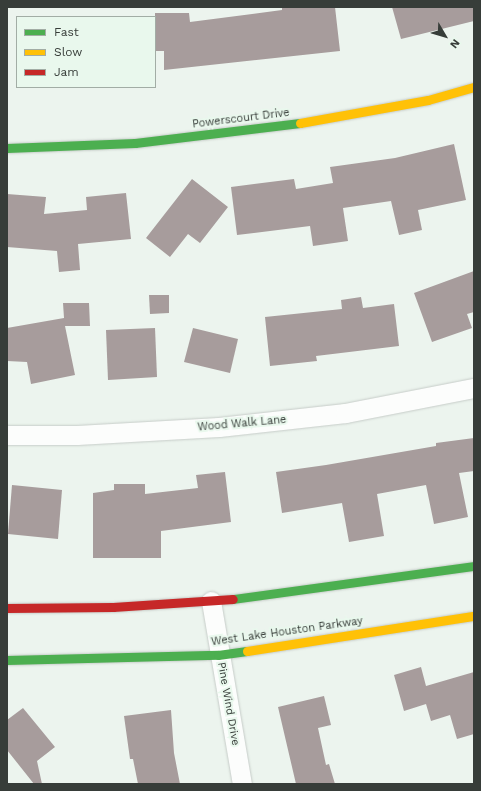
<!DOCTYPE html>
<style>
body{margin:0}
#map{position:relative;width:481px;height:791px;overflow:hidden;background:#ecf4ee;font-family:"Work Sans",sans-serif}
div>[style]{position:absolute}
.building>*{inset:0;background:#a79c9c}
.roads{filter:drop-shadow(0 0 1px #c6ccc8) drop-shadow(0 0 1px #c6ccc8)}
.street>*{height:19px;margin:-9.5px;padding:0 9.5px;transform-origin:9.5px;border-radius:9.5px;background:#fcfdfc}
.fast>*{height:9px;margin:-4.5px;padding:0 4.5px;transform-origin:4.5px;border-radius:4.5px;background:#4caf50}
.slow>*{height:9px;margin:-4.5px;padding:0 4.5px;transform-origin:4.5px;border-radius:4.5px;background:#ffc107}
.jam>*{height:9px;margin:-4.5px;padding:0 4.5px;transform-origin:4.5px;border-radius:4.5px;background:#c62828}
span{translate:-50% -50%;white-space:nowrap;text-align:center;line-height:1.15;-webkit-text-stroke:4px #e9f8ed;paint-order:stroke}
.street-label{font-size:11px;color:#373d39}
.frame{position:absolute;inset:0;border:8px solid #373d39;pointer-events:none}
.legend{position:absolute;left:16px;top:16px;width:140px;height:72px;box-sizing:border-box;background:#e9f8ed;border:1px solid #a2ada5;margin:0;padding:5px 7px;list-style:none;font-size:12px;color:#373d39}
.legend li{display:flex;align-items:center;gap:8px;height:20px}
.legend b{width:20px;border:1px solid #a2ada5}
.north{position:absolute;left:425px;top:16px;width:40px;height:40px;-webkit-text-stroke:3px #e9f8ed;paint-order:stroke;rotate:128deg;font-size:11px;font-weight:700;line-height:16px;text-align:center;color:#373d39}
.north::after{content:'';display:block;margin:auto;width:14px;height:18px;background:#373d39;clip-path:polygon(50% 0,100% 100%,50% 72%,0 100%)}
</style>
<div id="map">
<div class="building">
<div style="clip-path:polygon(282px 7px,335px 7px,340px 51px,164px 70px,164px 51px,155px 51px,155px 13px,189px 13px,190px 22px,282px 10px)"></div>
<div style="clip-path:polygon(392px 7px,474px 7px,474px 21px,401px 39px)"></div>
<div style="clip-path:polygon(454px 144px,466px 200px,418px 210px,422px 230px,399px 235px,391px 201px,343px 208px,348px 241px,313px 246px,310px 226px,237px 235px,231px 187px,294px 179px,296px 189px,333px 183px,330px 167px,395px 158px)"></div>
<div style="clip-path:polygon(192px 179px,228px 207px,200px 243px,188px 234px,170px 257px,146px 238px)"></div>
<div style="clip-path:polygon(126px 193px,131px 239px,78px 244px,80px 270px,59px 272px,57px 251px,7px 247px,7px 194px,46px 197px,44px 214px,87px 210px,86px 197px)"></div>
<div style="clip-path:polygon(474px 271px,474px 312px,467px 314px,472px 328px,432px 342px,414px 293px)"></div>
<div style="clip-path:polygon(149px 295px,169px 295px,169px 313px,150px 314px)"></div>
<div style="clip-path:polygon(361px 297px,363px 308px,394px 304px,399px 346px,316px 356px,317px 361px,270px 366px,265px 317px,342px 309px,341px 300px)"></div>
<div style="clip-path:polygon(63px 303px,89px 303px,90px 326px,65px 326px,75px 375px,31px 384px,27px 362px,7px 361px,7px 328px,64px 318px)"></div>
<div style="clip-path:polygon(155px 328px,157px 377px,108px 380px,106px 330px)"></div>
<div style="clip-path:polygon(193px 328px,238px 339px,230px 373px,184px 362px)"></div>
<div style="clip-path:polygon(474px 438px,474px 471px,459px 473px,468px 517px,434px 524px,426px 485px,377px 494px,384px 536px,349px 542px,342px 503px,282px 513px,276px 472px,326px 465px,436px 446px,436px 443px)"></div>
<div style="clip-path:polygon(225px 472px,231px 522px,161px 531px,161px 558px,93px 558px,93px 493px,114px 490px,114px 484px,145px 484px,145px 494px,198px 488px,196px 475px)"></div>
<div style="clip-path:polygon(12px 485px,62px 490px,58px 539px,8px 534px)"></div>
<div style="clip-path:polygon(421px 667px,426px 686px,474px 672px,474px 734px,457px 739px,450px 715px,431px 721px,426px 704px,404px 711px,394px 675px)"></div>
<div style="clip-path:polygon(324px 696px,331px 725px,318px 728px,326px 765px,329px 764px,335px 784px,296px 784px,278px 707px)"></div>
<div style="clip-path:polygon(23px 708px,55px 747px,37px 761px,42px 784px,34px 784px,7px 750px,7px 720px)"></div>
<div style="clip-path:polygon(171px 710px,174px 753px,180px 784px,138px 784px,133px 759px,130px 759px,124px 716px)"></div>
</div>
<div class="roads">
<div class="street">
<div style="left:7px;top:435px;width:70px"></div>
<div style="left:77px;top:435px;width:142px;rotate:-3.2deg"></div>
<div style="left:219px;top:427px;width:127px;rotate:-6.3deg"></div>
<div style="left:345px;top:413px;width:131px;rotate:-11deg"></div>
<div style="left:211px;top:601px;width:186px;rotate:80.4deg"></div>
</div>
<div class="fast">
<div style="left:7px;top:148px;width:128px;rotate:-2.2deg"></div>
<div style="left:135px;top:143px;width:166px;rotate:-6.9deg"></div>
<div style="left:233px;top:599px;width:243px;rotate:-7.8deg"></div>
<div style="left:7px;top:660px;width:211px;rotate:-1.4deg"></div>
<div style="left:218px;top:655px;width:29px;rotate:-8deg"></div>
</div>
<div class="slow">
<div style="left:300px;top:123px;width:130px;rotate:-10.2deg"></div>
<div style="left:428px;top:100px;width:48px;rotate:-15.8deg"></div>
<div style="left:247px;top:651px;width:230px;rotate:-8.8deg"></div>
</div>
<div class="jam">
<div style="left:7px;top:608px;width:106px;rotate:-0.5deg"></div>
<div style="left:113px;top:607px;width:120px;rotate:-3.8deg"></div>
</div>
</div>
<div class="street-label">
<span style="left:241px;top:119px;rotate:-7deg">Powerscourt Drive</span>
<span style="left:242px;top:424px;rotate:-5deg">Wood Walk Lane</span>
<span style="left:287px;top:632px;rotate:-8deg">West Lake Houston Parkway</span>
<span style="left:228px;top:704px;rotate:80deg">Pine Wind Drive</span>
</div>
<div class="frame"></div>
<ul class="legend">
<li><b style="height:5px;background:#4caf50"></b>Fast</li>
<li><b style="height:5px;background:#ffc107"></b>Slow</li>
<li><b style="height:5px;background:#c62828"></b>Jam</li>
</ul>
<div class="north">N</div>
</div>
